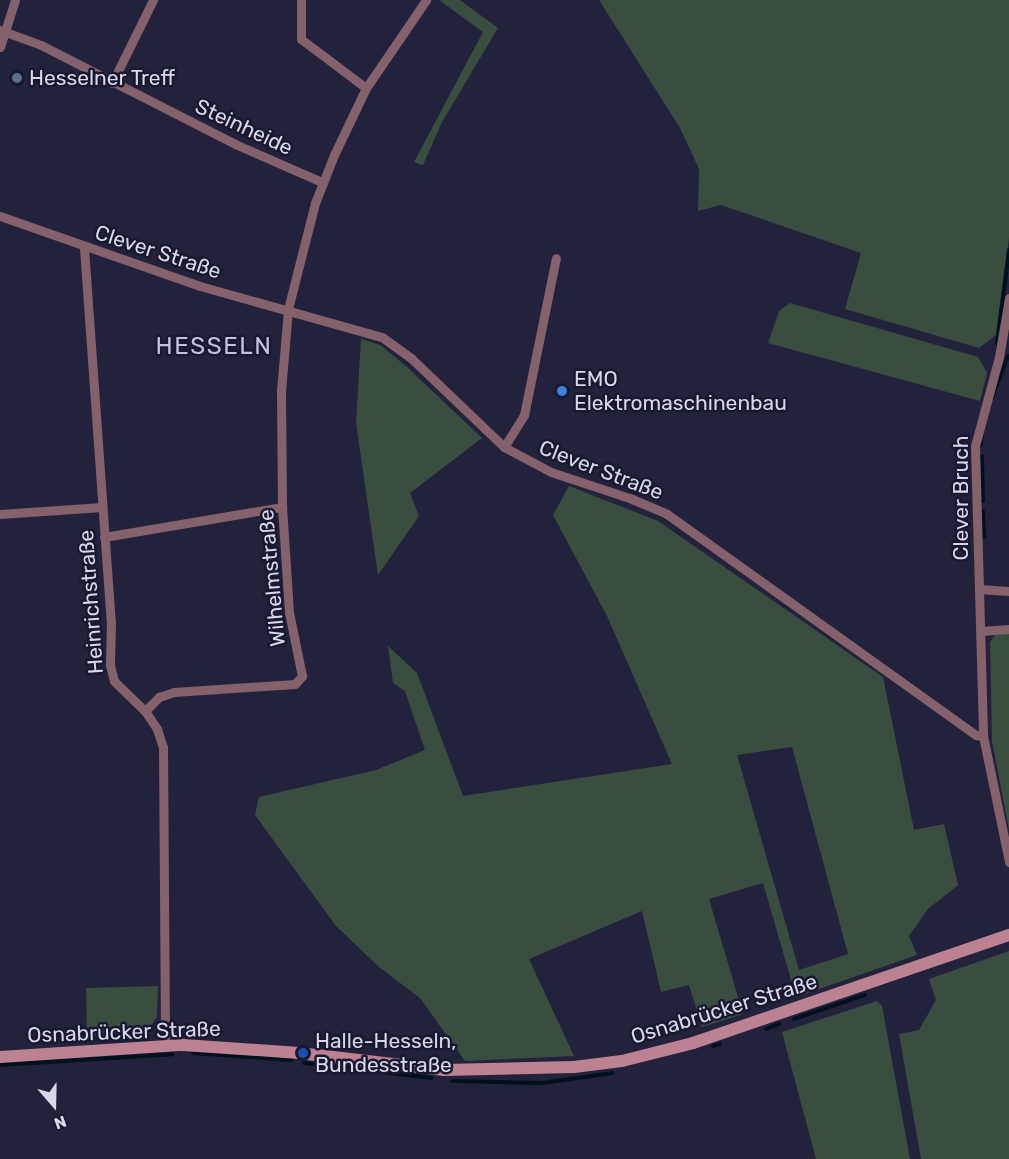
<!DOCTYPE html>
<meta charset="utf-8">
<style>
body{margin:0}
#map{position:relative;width:1009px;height:1159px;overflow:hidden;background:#23223c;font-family:Rubik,sans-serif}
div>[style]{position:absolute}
.green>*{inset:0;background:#394e3f}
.stream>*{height:4px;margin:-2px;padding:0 2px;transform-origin:2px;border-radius:2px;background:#00111e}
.minor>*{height:9px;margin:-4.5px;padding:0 4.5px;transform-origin:4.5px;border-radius:4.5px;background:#85616b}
.secondary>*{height:12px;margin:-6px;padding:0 6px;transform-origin:6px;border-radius:6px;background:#bc8292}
.dots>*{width:16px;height:16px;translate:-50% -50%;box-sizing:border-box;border:3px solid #1a1831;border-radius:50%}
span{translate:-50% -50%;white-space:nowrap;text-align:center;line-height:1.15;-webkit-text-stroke:5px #1a1831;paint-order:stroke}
.poi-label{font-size:21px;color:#d8d8ea}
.left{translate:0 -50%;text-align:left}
.street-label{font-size:21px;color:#d8d8ea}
.quarter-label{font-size:24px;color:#c1c1e3;letter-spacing:1.5px}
.north{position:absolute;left:24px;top:1075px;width:60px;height:60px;-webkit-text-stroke:4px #1a1831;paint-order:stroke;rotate:160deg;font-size:16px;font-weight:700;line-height:24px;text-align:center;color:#d8d8ea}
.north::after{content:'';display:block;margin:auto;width:21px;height:27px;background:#d8d8ea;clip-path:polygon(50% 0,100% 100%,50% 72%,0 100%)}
</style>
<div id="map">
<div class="green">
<div style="clip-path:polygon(439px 0,460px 0,498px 28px,442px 122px,423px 165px,414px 162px,483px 32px)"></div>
<div style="clip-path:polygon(599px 0,1009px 0,1009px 238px,996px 335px,979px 348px,845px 309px,861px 253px,721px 205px,698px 211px,699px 169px,680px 128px)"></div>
<div style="clip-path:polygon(790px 303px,978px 357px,987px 373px,980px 401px,768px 343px,779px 311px)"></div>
<div style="clip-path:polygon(361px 339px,380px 345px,406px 366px,482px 438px,410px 493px,419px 516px,378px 575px,356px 423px)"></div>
<div style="clip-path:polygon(evenodd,569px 486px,658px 521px,883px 677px,914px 830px,944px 824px,958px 885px,928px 909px,909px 936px,917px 955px,796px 997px,763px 883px,709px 899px,743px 1014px,702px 1027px,689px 985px,661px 992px,642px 911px,529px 959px,574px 1056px,465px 1061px,420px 998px,379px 967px,336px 926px,255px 815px,259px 797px,376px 770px,425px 750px,405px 691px,393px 683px,388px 646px,417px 673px,463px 796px,672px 764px,607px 616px,553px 515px,569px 486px,792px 747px,848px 954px,799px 970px,737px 755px,792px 747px)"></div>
<div style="clip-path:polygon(996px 634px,1009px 634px,1009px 830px,992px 741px,990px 642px)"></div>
<div style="clip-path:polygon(1009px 951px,1009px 1159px,921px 1159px,899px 1034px,919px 1030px,936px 1000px,929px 979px)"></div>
<div style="clip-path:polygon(158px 986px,157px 1017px,148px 1030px,87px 1036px,86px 988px)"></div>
<div style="clip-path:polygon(877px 1001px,882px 1006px,910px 1159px,816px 1159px,782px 1032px)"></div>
</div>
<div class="stream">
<div style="left:997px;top:343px;width:94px;rotate:-82.6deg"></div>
<div style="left:992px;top:398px;width:45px;rotate:-69.1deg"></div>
<div style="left:981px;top:445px;width:11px;rotate:-85deg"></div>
<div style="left:982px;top:456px;width:45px;rotate:88.7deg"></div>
<div style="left:983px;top:511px;width:26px;rotate:88deg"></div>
<div style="left:794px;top:1019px;width:75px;rotate:-18.7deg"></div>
<div style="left:766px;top:1029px;width:14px;rotate:-21deg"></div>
<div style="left:713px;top:1046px;width:7px;rotate:-16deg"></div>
<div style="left:193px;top:1053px;width:99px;rotate:4deg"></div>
<div style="left:304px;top:1063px;width:68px;rotate:6.7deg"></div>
<div style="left:0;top:1065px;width:173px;rotate:-3.6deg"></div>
<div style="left:382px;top:1072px;width:50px;rotate:6.8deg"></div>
<div style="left:452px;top:1081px;width:90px;rotate:1.3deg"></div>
<div style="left:542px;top:1083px;width:71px;rotate:-8.1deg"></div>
</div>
<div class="minor">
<div style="left:301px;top:0;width:39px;rotate:90deg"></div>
<div style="left:301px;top:39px;width:81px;rotate:37deg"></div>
<div style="left:0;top:30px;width:44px;rotate:20.1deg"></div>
<div style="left:41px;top:45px;width:218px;rotate:27deg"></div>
<div style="left:235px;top:144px;width:95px;rotate:23.6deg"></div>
<div style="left:0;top:47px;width:49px;rotate:-72.3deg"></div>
<div style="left:112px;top:83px;width:93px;rotate:-63.7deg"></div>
<div style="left:0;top:216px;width:212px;rotate:19.3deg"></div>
<div style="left:200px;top:286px;width:189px;rotate:15.7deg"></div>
<div style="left:382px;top:337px;width:37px;rotate:36deg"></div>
<div style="left:412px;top:359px;width:127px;rotate:43.7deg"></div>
<div style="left:504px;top:447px;width:53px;rotate:28deg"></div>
<div style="left:551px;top:472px;width:85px;rotate:18.4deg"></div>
<div style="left:632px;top:499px;width:38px;rotate:23deg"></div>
<div style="left:667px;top:514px;width:380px;rotate:35.6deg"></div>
<div style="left:976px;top:735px;width:7px;rotate:8deg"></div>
<div style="left:84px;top:248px;width:374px;rotate:85.9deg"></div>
<div style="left:111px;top:621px;width:44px;rotate:91.3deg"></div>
<div style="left:110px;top:665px;width:16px;rotate:76deg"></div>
<div style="left:114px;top:681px;width:43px;rotate:44.1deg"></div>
<div style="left:145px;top:711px;width:22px;rotate:56deg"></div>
<div style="left:157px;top:729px;width:19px;rotate:72deg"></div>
<div style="left:163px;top:747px;width:298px;rotate:89.6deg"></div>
<div style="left:1009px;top:298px;width:60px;rotate:99.6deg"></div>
<div style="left:999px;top:357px;width:92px;rotate:105.1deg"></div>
<div style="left:975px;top:446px;width:290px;rotate:88.4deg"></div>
<div style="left:983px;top:736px;width:129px;rotate:78.3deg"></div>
<div style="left:504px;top:447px;width:38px;rotate:-58deg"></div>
<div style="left:524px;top:415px;width:160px;rotate:-78.5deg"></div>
<div style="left:0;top:514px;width:102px;rotate:-3.9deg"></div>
<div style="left:104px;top:537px;width:181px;rotate:-9.6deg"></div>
<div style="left:979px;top:589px;width:30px;rotate:4deg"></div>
<div style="left:981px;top:631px;width:28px;rotate:-4deg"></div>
<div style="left:145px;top:711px;width:20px;rotate:-45deg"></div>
<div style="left:159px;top:697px;width:16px;rotate:-18deg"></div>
<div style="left:174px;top:692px;width:121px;rotate:-3.8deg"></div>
<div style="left:295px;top:684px;width:11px;rotate:-49deg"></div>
<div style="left:302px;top:676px;width:65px;rotate:-101.5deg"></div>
<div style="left:289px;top:612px;width:105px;rotate:-93.8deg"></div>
<div style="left:282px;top:507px;width:116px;rotate:-90.5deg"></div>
<div style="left:281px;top:391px;width:82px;rotate:-85.1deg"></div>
<div style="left:288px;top:309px;width:109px;rotate:-75.7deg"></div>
<div style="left:315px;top:203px;width:52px;rotate:-68.4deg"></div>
<div style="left:334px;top:155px;width:74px;rotate:-64.5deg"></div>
<div style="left:366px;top:88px;width:107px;rotate:-55.7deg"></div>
</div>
<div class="secondary">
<div style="left:0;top:1057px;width:183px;rotate:-3.8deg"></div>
<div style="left:183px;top:1045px;width:116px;rotate:3.9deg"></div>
<div style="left:299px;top:1053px;width:146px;rotate:6.7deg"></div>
<div style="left:444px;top:1070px;width:130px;rotate:-1.3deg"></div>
<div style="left:574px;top:1067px;width:48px;rotate:-7.1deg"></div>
<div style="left:622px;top:1061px;width:73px;rotate:-14.2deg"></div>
<div style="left:693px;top:1043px;width:334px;rotate:-18.9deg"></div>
</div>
<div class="dots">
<div style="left:17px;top:78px;background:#5c6f8a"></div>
<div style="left:562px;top:391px;background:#3f7fe0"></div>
<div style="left:303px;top:1053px;background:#1a4fb4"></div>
</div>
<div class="poi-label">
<span class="left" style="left:29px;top:78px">Hesselner Treff</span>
<span class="left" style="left:574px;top:391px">EMO<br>Elektromaschinenbau</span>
<span class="left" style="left:315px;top:1053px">Halle-Hesseln,<br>Bundesstraße</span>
</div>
<div class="street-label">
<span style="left:244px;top:127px;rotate:25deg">Steinheide</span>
<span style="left:158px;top:252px;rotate:18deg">Clever Straße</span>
<span style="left:601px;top:470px;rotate:21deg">Clever Straße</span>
<span style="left:961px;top:498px;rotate:-90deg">Clever Bruch</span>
<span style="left:272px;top:578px;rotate:-95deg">Wilhelmstraße</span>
<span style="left:91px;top:602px;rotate:-94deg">Heinrichstraße</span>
<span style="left:724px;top:1009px;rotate:-17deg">Osnabrücker Straße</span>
<span style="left:124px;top:1032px;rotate:-2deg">Osnabrücker Straße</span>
</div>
<div class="quarter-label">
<span style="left:214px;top:347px">HESSELN</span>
</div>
<div class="north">N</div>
</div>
